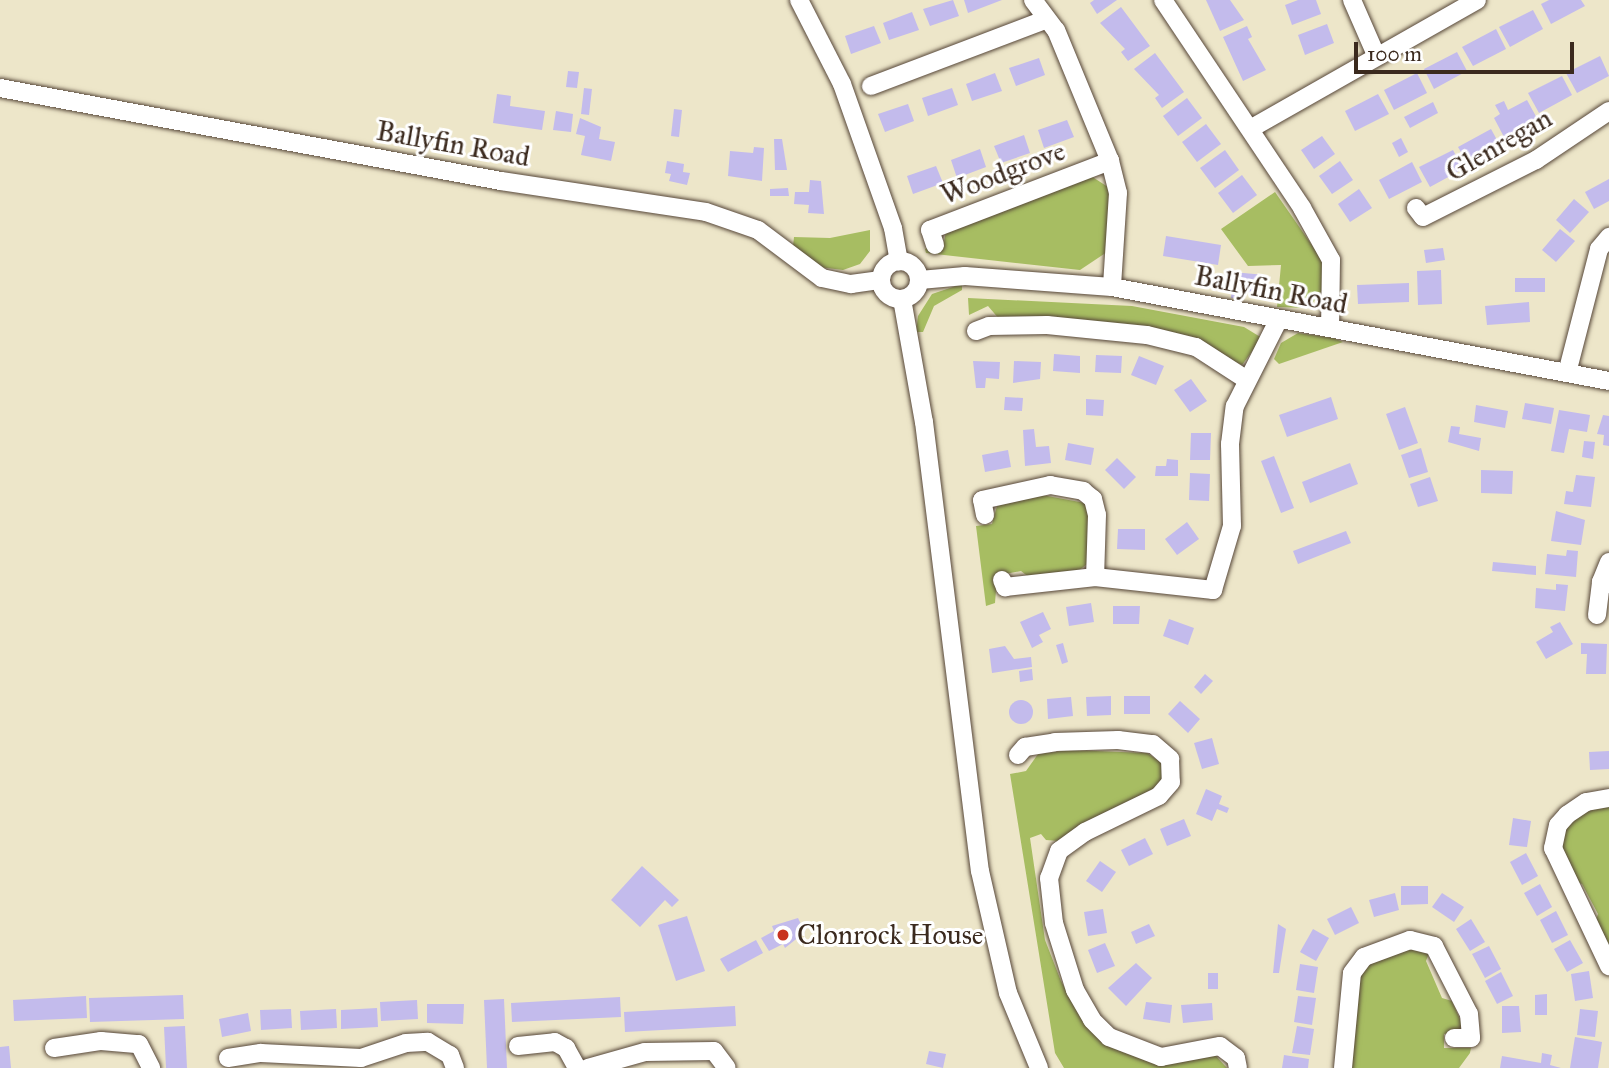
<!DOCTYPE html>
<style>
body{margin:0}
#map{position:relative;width:1609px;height:1068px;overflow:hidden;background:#ede6c9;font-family:"IM FELL Great Primer",serif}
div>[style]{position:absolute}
.green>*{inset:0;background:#a7bd62}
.building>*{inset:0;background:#c3bbec}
.round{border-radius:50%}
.roads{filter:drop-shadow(0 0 2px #564638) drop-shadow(0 0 2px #564638)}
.minor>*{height:18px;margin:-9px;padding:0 9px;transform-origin:9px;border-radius:9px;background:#fff}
.minor>.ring{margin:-9px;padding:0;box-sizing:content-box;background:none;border:18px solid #fff;border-radius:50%}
.dots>*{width:19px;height:19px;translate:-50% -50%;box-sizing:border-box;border:4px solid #fff;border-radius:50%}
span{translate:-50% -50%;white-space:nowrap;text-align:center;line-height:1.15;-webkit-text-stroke:6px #fff;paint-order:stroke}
.street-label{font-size:28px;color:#3b2a1e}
.poi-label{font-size:28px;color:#3b2a1e}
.left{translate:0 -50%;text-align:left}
.scale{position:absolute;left:1354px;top:42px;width:220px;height:32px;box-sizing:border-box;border:4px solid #3b2a1e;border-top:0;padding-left:9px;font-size:21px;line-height:24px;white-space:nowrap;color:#3b2a1e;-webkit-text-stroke:5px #fff;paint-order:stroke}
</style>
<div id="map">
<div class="green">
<div style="clip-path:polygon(1091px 176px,1111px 189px,1107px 252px,1080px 270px,926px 253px,925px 249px,944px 242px,946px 231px)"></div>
<div style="clip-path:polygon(1275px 192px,1325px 264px,1323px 289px,1309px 308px,1277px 307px,1281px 265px,1248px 266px,1221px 229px)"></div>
<div style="clip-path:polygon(870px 230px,870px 251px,860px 264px,843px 270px,819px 267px,793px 246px,794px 237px,830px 238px)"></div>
<div style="clip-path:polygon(962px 284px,962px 290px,934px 306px,923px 332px,916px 332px,918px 316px,932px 294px)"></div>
<div style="clip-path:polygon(968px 298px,1132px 306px,1244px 327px,1262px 338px,1242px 365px,1205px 347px,1000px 320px,988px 306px,969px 315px)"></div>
<div style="clip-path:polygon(1298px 333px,1333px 338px,1343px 342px,1279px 364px,1274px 359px,1281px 343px)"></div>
<div style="clip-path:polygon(1042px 495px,1085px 503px,1089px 512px,1087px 564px,1077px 572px,1030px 578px,1021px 571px,1005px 574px,997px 578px,995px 603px,986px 606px,976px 526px,992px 524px,997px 506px)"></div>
<div style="clip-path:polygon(1070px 750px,1147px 753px,1162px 763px,1163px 785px,1059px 841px,1046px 840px,1041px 834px,1030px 838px,1045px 940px,1061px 981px,1082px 1019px,1122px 1052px,1145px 1059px,1214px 1054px,1227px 1068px,1064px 1068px,1055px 1053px,1010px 774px,1026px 771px,1038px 754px)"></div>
<div style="clip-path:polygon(1609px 801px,1609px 948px,1596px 920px,1598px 914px,1582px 884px,1574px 881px,1559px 840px,1568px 821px)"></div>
<div style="clip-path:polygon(1417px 946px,1429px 953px,1426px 961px,1442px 998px,1452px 1001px,1462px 1024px,1459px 1032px,1444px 1034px,1444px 1048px,1471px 1048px,1470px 1053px,1459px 1068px,1349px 1068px,1353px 984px,1369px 962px)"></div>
</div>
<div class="building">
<div style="clip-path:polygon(953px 0,959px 16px,930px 26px,923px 9px)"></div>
<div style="clip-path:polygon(964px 0,1002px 0,968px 13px)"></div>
<div style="clip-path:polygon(1094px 0,1117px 0,1097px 14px,1090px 3px)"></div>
<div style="clip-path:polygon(1206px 0,1230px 0,1244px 20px,1220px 31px)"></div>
<div style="clip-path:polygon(1298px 0,1316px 0,1321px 14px,1292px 25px,1285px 5px)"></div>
<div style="clip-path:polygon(1549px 0,1581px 0,1585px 6px,1551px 24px,1541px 4px)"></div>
<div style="clip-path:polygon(1121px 7px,1150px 46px,1128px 61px,1121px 52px,1125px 49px,1100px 23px)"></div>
<div style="clip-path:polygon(1533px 10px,1543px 29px,1510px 47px,1499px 27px)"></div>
<div style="clip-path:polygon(912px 12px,919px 30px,889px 40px,883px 23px)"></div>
<div style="clip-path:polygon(1327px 24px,1334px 43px,1305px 55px,1298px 35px)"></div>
<div style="clip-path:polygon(874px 26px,881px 43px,851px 54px,845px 36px)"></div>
<div style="clip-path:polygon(1247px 26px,1252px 37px,1248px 39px,1266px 70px,1243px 81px,1223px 37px)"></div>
<div style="clip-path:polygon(1496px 29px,1506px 49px,1473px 66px,1462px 47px)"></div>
<div style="clip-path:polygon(1457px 52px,1467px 71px,1434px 89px,1424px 69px)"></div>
<div style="clip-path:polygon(1155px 53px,1184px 92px,1162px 108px,1155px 98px,1159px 95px,1134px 69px)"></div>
<div style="clip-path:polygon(1600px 56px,1609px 76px,1577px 93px,1566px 73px)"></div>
<div style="clip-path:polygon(1039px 58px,1045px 75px,1016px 86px,1009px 68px)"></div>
<div style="clip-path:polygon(568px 71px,579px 72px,577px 88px,566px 87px)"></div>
<div style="clip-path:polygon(995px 73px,1002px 91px,972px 101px,966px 84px)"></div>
<div style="clip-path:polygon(1417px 73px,1427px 93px,1394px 110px,1384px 90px)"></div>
<div style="clip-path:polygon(1562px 76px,1572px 95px,1539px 113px,1528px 93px)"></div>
<div style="clip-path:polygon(584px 88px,592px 89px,589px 115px,581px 114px)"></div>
<div style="clip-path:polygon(952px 88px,958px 105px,928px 116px,922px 98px)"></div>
<div style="clip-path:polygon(497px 94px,511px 96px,510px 106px,545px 111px,542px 130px,493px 123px)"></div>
<div style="clip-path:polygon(1378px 94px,1389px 114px,1355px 131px,1345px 111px)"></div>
<div style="clip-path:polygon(1187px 98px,1202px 118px,1178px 136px,1163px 116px)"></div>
<div style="clip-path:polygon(1527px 100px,1538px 120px,1504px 137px,1494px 118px,1500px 114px,1495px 105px,1504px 101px,1508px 110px)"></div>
<div style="clip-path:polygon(1433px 102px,1438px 113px,1410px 128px,1404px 117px)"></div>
<div style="clip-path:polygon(908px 104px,914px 121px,885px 132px,878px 114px)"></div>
<div style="clip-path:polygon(674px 109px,682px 110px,679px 137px,671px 136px)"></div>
<div style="clip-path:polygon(556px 111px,573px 114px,571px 132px,553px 130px)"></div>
<div style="clip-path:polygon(580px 118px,601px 127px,599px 139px,615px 142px,611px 161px,581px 155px,585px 136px,576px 134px)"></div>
<div style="clip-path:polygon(1067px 120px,1074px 137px,1044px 148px,1038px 130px)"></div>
<div style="clip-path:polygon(1206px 124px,1221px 144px,1197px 162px,1182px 142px)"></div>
<div style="clip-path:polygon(1491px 129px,1502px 149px,1469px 166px,1458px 147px)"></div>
<div style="clip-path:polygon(1024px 135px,1030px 153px,1001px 163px,994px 146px)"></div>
<div style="clip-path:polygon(1322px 136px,1335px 154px,1314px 169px,1301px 150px)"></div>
<div style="clip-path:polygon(1401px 138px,1408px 152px,1399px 157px,1392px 143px)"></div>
<div style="clip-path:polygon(774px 139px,782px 139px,787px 170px,775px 170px)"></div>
<div style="clip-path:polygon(754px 147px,764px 148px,762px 181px,728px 176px,730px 151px,753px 153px)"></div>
<div style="clip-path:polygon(980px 149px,986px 167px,957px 178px,951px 160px)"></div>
<div style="clip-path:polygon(1225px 150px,1239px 170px,1215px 188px,1200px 168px)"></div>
<div style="clip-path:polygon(1453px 150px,1463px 169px,1430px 187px,1419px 167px)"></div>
<div style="clip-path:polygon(667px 161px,684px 164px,683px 172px,690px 173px,687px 185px,669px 181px,671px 174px,665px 173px)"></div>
<div style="clip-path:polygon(1340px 161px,1353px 180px,1332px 194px,1319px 176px)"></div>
<div style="clip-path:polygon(1412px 162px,1422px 182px,1389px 199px,1379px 180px)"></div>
<div style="clip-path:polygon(936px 166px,943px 183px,913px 194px,907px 176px)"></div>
<div style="clip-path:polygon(1242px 175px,1257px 195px,1233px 213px,1218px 193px)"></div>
<div style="clip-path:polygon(1609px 179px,1609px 201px,1594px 209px,1585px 192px)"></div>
<div style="clip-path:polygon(810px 180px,821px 181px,824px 214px,808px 213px,809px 205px,794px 204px,795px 192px,809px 192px)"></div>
<div style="clip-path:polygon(788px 188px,789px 196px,770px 196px,770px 189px)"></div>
<div style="clip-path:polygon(1359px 189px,1372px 208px,1350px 222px,1338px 204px)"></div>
<div style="clip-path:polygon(1574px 199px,1589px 212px,1570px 233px,1556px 220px)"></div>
<div style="clip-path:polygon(1560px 229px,1575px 241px,1556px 262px,1542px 250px)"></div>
<div style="clip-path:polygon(1166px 236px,1221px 245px,1218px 265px,1163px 256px)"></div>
<div style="clip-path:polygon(1443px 248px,1445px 260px,1426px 263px,1424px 250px)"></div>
<div style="clip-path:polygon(1441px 270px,1442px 304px,1418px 305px,1417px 271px)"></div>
<div style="clip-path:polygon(1233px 272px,1265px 275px,1264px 294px,1243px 292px,1242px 299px,1231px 298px)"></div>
<div style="clip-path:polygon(1515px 278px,1545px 278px,1545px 292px,1515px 292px)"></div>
<div style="clip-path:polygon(1409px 283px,1409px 302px,1358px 304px,1357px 285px)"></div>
<div style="clip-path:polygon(1529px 302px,1530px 322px,1487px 325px,1485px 306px)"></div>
<div style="clip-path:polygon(1054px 354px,1080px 356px,1080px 373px,1053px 371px)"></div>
<div style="clip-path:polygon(1096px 355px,1122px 356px,1121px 373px,1095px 372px)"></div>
<div style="clip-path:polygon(1139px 356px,1164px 366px,1156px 385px,1131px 375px)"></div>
<div style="clip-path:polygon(973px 361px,1000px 362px,999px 379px,986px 378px,985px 388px,976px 388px)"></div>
<div style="clip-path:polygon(1014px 361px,1041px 362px,1040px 379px,1013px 383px)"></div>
<div style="clip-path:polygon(1191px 379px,1207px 401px,1190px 412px,1174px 390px)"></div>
<div style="clip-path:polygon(1005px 397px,1023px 398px,1022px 411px,1004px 410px)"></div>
<div style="clip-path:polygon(1331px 397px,1338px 419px,1287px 437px,1279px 415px)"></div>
<div style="clip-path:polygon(1086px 399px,1104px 400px,1103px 416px,1086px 415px)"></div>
<div style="clip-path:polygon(1525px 403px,1554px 408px,1551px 424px,1522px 419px)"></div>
<div style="clip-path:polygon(1476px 405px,1508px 411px,1505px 428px,1474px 422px)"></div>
<div style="clip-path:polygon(1405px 407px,1418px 443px,1399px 450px,1386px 414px)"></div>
<div style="clip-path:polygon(1559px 410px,1590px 415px,1587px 432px,1569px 429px,1564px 453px,1551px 451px)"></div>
<div style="clip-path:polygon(1603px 415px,1609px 416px,1609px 446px,1603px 445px,1604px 435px,1597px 434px)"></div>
<div style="clip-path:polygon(1451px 426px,1460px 427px,1459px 434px,1481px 438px,1479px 451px,1448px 442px)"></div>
<div style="clip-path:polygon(1034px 429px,1036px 447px,1049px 446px,1051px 463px,1025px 466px,1023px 430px)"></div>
<div style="clip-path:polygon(1191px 433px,1211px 433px,1210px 460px,1190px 460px)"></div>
<div style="clip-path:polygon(1584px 441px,1595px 442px,1593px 459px,1582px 457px)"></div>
<div style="clip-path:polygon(1068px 443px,1094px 448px,1091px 465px,1065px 460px)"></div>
<div style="clip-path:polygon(1421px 448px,1428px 472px,1409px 478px,1401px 455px)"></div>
<div style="clip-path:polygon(1008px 450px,1011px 467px,985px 472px,982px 455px)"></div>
<div style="clip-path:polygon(1274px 456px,1294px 508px,1281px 513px,1261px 461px)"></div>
<div style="clip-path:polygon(1117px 458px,1136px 477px,1124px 489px,1105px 470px)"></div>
<div style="clip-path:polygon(1167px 459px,1178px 460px,1178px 476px,1155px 476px,1156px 466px,1166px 466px)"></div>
<div style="clip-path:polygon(1350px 463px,1358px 484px,1310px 503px,1302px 482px)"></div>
<div style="clip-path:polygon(1481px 470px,1513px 471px,1512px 494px,1481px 493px)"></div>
<div style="clip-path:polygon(1190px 473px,1210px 474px,1209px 501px,1189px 500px)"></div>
<div style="clip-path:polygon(1576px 475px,1595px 477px,1591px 507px,1564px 504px,1566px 491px,1573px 492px)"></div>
<div style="clip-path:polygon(1430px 477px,1438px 501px,1418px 507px,1410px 484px)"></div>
<div style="clip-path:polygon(1556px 511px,1585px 520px,1581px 545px,1551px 541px)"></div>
<div style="clip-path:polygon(1187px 522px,1199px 539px,1177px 555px,1165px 539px)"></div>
<div style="clip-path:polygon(1118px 529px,1145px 529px,1145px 550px,1117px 549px)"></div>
<div style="clip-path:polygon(1346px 531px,1351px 543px,1298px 564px,1293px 551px)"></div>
<div style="clip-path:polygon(1567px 550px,1578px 551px,1576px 577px,1545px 574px,1547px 554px,1566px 556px)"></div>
<div style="clip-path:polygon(1493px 562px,1536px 566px,1536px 575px,1492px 571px)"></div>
<div style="clip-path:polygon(1556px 584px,1568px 585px,1565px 611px,1535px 608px,1536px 588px,1556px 590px)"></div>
<div style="clip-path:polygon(1091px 603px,1094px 622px,1069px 626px,1066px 607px)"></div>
<div style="clip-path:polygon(1113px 606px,1140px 606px,1139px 624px,1113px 624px)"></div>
<div style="clip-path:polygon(1043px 612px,1051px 629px,1039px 635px,1043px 642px,1032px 648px,1020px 622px)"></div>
<div style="clip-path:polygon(1169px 619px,1194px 628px,1188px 645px,1163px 636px)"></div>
<div style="clip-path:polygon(1560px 622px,1573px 644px,1546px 659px,1536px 642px,1553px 632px,1550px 627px)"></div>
<div style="clip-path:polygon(1063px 643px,1068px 662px,1062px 664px,1056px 645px)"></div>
<div style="clip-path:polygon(1581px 643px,1607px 644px,1606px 674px,1586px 674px,1587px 654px,1581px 654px)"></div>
<div style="clip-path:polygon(1005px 646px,1014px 659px,1031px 657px,1032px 667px,992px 673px,989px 649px)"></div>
<div style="clip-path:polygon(1032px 669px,1033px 680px,1020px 682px,1019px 671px)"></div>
<div style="clip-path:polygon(1205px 674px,1213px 681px,1201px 694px,1194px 687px)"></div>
<div style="clip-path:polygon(1111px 696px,1111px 715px,1087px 716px,1086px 697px)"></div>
<div style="clip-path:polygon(1124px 696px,1150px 696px,1150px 714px,1124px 714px)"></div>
<div style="clip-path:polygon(1071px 697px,1073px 716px,1048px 719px,1047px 699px)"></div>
<div class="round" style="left:1009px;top:700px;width:24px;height:24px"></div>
<div style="clip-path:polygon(1180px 701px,1200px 719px,1188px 733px,1168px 714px)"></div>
<div style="clip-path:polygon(1212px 738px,1219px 764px,1202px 769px,1194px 743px)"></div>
<div style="clip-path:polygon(1609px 751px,1609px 769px,1590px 770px,1589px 752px)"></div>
<div style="clip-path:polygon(1206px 789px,1222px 796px,1219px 804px,1229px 808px,1227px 813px,1217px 809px,1212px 821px,1196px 814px)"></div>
<div style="clip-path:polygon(1513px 818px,1531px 821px,1527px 847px,1509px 845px)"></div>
<div style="clip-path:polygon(1184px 819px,1191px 836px,1167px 846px,1160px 829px)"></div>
<div style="clip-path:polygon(1145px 838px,1153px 854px,1129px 866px,1121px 850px)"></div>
<div style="clip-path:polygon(1526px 853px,1538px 876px,1522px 885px,1510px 862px)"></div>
<div style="clip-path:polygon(1100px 861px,1116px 872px,1102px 892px,1086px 881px)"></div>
<div style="clip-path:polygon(642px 866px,679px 900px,672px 907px,665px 900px,640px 927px,611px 900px)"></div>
<div style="clip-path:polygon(1540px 884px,1552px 907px,1537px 916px,1524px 893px)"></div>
<div style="clip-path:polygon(1401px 886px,1428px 886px,1428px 904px,1401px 905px)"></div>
<div style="clip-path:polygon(1395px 893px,1399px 910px,1374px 917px,1369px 900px)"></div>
<div style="clip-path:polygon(1442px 893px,1464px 907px,1454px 922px,1432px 907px)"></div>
<div style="clip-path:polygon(1351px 907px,1359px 923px,1335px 935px,1327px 919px)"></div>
<div style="clip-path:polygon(1103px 909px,1107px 933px,1088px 936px,1084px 912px)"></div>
<div style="clip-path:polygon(1556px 911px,1568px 935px,1552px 943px,1540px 920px)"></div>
<div style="clip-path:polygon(687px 916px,705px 971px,676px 981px,658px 925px)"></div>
<div style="clip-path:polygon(798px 918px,805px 932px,785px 948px,783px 944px,769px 951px,761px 938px,774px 931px,772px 926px)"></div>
<div style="clip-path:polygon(1471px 919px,1485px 942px,1470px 951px,1456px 929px)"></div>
<div style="clip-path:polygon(1149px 924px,1155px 936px,1136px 944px,1131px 932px)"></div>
<div style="clip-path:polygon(1278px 924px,1286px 929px,1279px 973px,1273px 973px)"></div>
<div style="clip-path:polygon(1313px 929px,1329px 938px,1316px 961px,1300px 952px)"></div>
<div style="clip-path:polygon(756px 940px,763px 953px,728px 972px,720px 959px)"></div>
<div style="clip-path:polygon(1570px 940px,1583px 963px,1567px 972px,1554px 949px)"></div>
<div style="clip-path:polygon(1105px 943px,1115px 966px,1097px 973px,1088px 950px)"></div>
<div style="clip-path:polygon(1489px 946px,1501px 969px,1485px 978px,1472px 954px)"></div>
<div style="clip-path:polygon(1136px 963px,1152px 978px,1126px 1006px,1108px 988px)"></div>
<div style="clip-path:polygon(1300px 964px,1318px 967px,1314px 993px,1296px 990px)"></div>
<div style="clip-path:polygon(1589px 971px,1593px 998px,1575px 1001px,1571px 974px)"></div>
<div style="clip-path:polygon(1501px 972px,1513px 996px,1497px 1004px,1485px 981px)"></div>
<div style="clip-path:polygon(1208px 973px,1218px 973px,1218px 989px,1208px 989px)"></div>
<div style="clip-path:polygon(1547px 994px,1547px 1015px,1535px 1015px,1535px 995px)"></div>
<div style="clip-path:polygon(183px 995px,184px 1019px,90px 1022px,89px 998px)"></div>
<div style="clip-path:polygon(86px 996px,87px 1018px,14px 1021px,13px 1000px)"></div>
<div style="clip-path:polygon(1298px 996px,1316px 998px,1312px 1025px,1294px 1022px)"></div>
<div style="clip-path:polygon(620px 997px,621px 1017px,512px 1022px,511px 1003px)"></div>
<div style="clip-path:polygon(504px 999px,507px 1068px,487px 1068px,484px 1000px)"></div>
<div style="clip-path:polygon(417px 1000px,418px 1019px,381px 1021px,380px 1002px)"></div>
<div style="clip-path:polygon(1146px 1002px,1172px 1005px,1170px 1023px,1143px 1019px)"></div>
<div style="clip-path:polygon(1212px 1003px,1213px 1020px,1183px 1023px,1181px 1005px)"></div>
<div style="clip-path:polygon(427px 1004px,464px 1004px,463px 1024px,427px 1023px)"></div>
<div style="clip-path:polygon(735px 1006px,736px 1026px,625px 1032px,624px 1012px)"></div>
<div style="clip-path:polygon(1502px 1006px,1519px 1006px,1521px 1032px,1502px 1033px)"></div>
<div style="clip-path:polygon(377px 1008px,378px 1027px,341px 1029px,341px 1010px)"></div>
<div style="clip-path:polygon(291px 1009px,292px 1028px,261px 1030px,260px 1010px)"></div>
<div style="clip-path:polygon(336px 1009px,337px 1028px,301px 1030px,300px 1011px)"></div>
<div style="clip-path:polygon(1580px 1009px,1598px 1011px,1595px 1037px,1577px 1035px)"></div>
<div style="clip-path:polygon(248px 1013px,251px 1031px,222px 1037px,219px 1019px)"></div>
<div style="clip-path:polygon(185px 1026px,187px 1068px,166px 1068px,164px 1027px)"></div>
<div style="clip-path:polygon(1297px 1026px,1314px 1029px,1310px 1055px,1292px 1053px)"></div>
<div style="clip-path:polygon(1575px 1037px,1602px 1042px,1598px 1068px,1570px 1068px)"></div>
<div style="clip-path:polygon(9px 1046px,11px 1068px,0 1068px,0 1047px)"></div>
<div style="clip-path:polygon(929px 1051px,946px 1054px,943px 1068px,926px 1064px)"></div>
<div style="clip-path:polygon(1542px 1053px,1552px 1055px,1550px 1065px,1561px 1068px,1500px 1068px,1502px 1056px,1541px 1063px)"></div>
<div style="clip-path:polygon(1284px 1055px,1309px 1059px,1308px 1068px,1282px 1068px)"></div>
</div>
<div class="roads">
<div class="minor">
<div style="left:799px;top:0;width:94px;rotate:62.9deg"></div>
<div style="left:842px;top:84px;width:153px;rotate:70.5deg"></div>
<div style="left:893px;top:228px;width:34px;rotate:80deg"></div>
<div style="left:1033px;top:0;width:38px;rotate:53deg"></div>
<div style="left:1056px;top:30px;width:142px;rotate:67.6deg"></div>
<div style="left:1110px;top:161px;width:33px;rotate:76deg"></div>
<div style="left:1118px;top:193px;width:94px;rotate:93.7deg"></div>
<div style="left:1163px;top:0;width:250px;rotate:56.2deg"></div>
<div style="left:1302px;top:208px;width:60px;rotate:60.9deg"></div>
<div style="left:1331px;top:260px;width:68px;rotate:90.8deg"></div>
<div style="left:1352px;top:0;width:60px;rotate:66.4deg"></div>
<div style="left:871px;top:86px;width:186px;rotate:-20.8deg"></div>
<div style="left:0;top:88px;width:510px;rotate:10.52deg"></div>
<div style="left:501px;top:181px;width:207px;rotate:8.6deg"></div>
<div style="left:706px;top:212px;width:55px;rotate:19.1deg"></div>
<div style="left:758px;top:230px;width:80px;rotate:36.9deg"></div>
<div style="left:822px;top:278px;width:30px;rotate:12deg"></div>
<div style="left:851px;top:284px;width:30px;rotate:-8deg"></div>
<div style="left:1250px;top:129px;width:261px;rotate:-29.6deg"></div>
<div style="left:1416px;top:208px;width:11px;rotate:52deg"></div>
<div style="left:1423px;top:217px;width:127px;rotate:-26.8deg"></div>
<div style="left:1536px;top:160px;width:88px;rotate:-33.9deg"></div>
<div style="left:935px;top:245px;width:16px;rotate:-108deg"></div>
<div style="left:930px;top:230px;width:193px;rotate:-21deg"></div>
<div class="ring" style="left:881px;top:261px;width:20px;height:20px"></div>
<div style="left:920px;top:280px;width:45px;rotate:-5.1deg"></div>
<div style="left:965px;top:276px;width:147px;rotate:4.3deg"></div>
<div style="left:1112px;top:287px;width:506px;rotate:10.71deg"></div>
<div style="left:902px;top:299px;width:125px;rotate:79.9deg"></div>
<div style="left:924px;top:422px;width:452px;rotate:82.9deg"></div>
<div style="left:980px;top:871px;width:125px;rotate:77.1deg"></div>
<div style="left:1008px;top:993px;width:81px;rotate:67.5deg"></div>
<div style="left:976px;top:331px;width:14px;rotate:-21deg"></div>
<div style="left:989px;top:326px;width:58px;rotate:-1deg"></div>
<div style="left:1047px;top:325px;width:100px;rotate:5.7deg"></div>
<div style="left:1147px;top:335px;width:50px;rotate:13.8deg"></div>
<div style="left:1196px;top:347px;width:61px;rotate:32.9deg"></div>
<div style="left:1567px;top:373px;width:128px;rotate:-75.5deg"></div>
<div style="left:1599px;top:249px;width:16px;rotate:-50deg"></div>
<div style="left:985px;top:515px;width:15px;rotate:-101deg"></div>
<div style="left:982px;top:500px;width:70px;rotate:-12.4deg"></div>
<div style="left:1050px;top:485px;width:34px;rotate:10deg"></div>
<div style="left:1083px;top:491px;width:13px;rotate:39deg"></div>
<div style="left:1093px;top:499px;width:16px;rotate:76deg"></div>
<div style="left:1097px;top:515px;width:62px;rotate:91.8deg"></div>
<div style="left:1609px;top:562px;width:22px;rotate:112deg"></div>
<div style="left:1601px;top:582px;width:8px;rotate:14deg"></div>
<div style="left:1002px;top:580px;width:8px;rotate:67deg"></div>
<div style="left:1005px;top:587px;width:91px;rotate:-6.3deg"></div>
<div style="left:1095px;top:577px;width:119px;rotate:6.3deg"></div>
<div style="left:1213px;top:590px;width:67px;rotate:-73.5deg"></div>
<div style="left:1232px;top:526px;width:82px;rotate:-91.4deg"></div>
<div style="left:1230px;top:444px;width:38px;rotate:-83deg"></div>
<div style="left:1235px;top:406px;width:97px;rotate:-63.2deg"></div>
<div style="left:1597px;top:615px;width:33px;rotate:-83deg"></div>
<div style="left:1018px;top:755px;width:11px;rotate:-49deg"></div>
<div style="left:1025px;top:747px;width:30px;rotate:-9deg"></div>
<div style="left:1055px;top:742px;width:63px;rotate:-1.8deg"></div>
<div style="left:1118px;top:740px;width:35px;rotate:7deg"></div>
<div style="left:1153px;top:744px;width:23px;rotate:41deg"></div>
<div style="left:1170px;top:759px;width:23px;rotate:88deg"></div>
<div style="left:1171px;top:782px;width:18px;rotate:131deg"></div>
<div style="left:1159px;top:796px;width:82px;rotate:154.1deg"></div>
<div style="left:1085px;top:832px;width:32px;rotate:144deg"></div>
<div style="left:1059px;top:851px;width:29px;rotate:110deg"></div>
<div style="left:1049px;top:878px;width:45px;rotate:83.7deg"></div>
<div style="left:1054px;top:923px;width:70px;rotate:72.6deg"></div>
<div style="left:1075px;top:990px;width:34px;rotate:60deg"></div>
<div style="left:1092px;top:1020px;width:24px;rotate:45deg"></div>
<div style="left:1109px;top:1037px;width:56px;rotate:21deg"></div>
<div style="left:1161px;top:1057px;width:60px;rotate:-10.6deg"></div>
<div style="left:1220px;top:1046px;width:20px;rotate:37deg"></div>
<div style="left:1236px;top:1058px;width:10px;rotate:79deg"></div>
<div style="left:1609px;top:798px;width:23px;rotate:170deg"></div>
<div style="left:1586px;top:802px;width:23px;rotate:146deg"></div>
<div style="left:1567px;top:815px;width:13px;rotate:132deg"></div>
<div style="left:1558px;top:825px;width:24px;rotate:102deg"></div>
<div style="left:1553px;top:848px;width:131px;rotate:64.6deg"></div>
<div style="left:518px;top:1046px;width:37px;rotate:-6deg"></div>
<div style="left:555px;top:1042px;width:13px;rotate:29deg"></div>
<div style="left:566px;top:1048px;width:23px;rotate:61deg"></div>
<div style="left:54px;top:1048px;width:48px;rotate:-8.5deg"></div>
<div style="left:101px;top:1041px;width:38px;rotate:5deg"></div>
<div style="left:139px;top:1044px;width:27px;rotate:63deg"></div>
<div style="left:228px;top:1058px;width:33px;rotate:-9deg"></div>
<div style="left:261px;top:1053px;width:100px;rotate:2.9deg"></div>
<div style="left:361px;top:1058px;width:47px;rotate:-18.4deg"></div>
<div style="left:406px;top:1043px;width:22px;rotate:-3deg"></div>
<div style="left:428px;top:1042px;width:26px;rotate:31deg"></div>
<div style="left:450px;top:1055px;width:14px;rotate:69deg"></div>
<div style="left:588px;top:1068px;width:59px;rotate:-15.7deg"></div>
<div style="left:645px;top:1052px;width:69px;rotate:-0.8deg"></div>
<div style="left:714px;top:1051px;width:21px;rotate:53deg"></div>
<div style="left:1343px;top:1068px;width:95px;rotate:-84.6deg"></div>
<div style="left:1352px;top:973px;width:20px;rotate:-53deg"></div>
<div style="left:1364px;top:957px;width:49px;rotate:-20.3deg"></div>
<div style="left:1410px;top:940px;width:25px;rotate:14deg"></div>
<div style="left:1434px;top:946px;width:76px;rotate:62.8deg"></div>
<div style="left:1469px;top:1014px;width:24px;rotate:85deg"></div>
<div style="left:1471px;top:1038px;width:17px;rotate:180deg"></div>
</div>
</div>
<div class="dots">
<div style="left:783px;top:935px;background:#c8321e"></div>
</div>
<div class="street-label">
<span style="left:453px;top:144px;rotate:10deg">Ballyfin Road</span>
<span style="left:1499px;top:145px;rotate:-30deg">Glenregan</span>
<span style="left:1003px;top:173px;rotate:-21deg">Woodgrove</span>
<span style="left:1271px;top:290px;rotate:11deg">Ballyfin Road</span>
</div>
<div class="poi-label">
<span class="left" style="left:797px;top:935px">Clonrock House</span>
</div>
<div class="scale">100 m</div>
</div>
